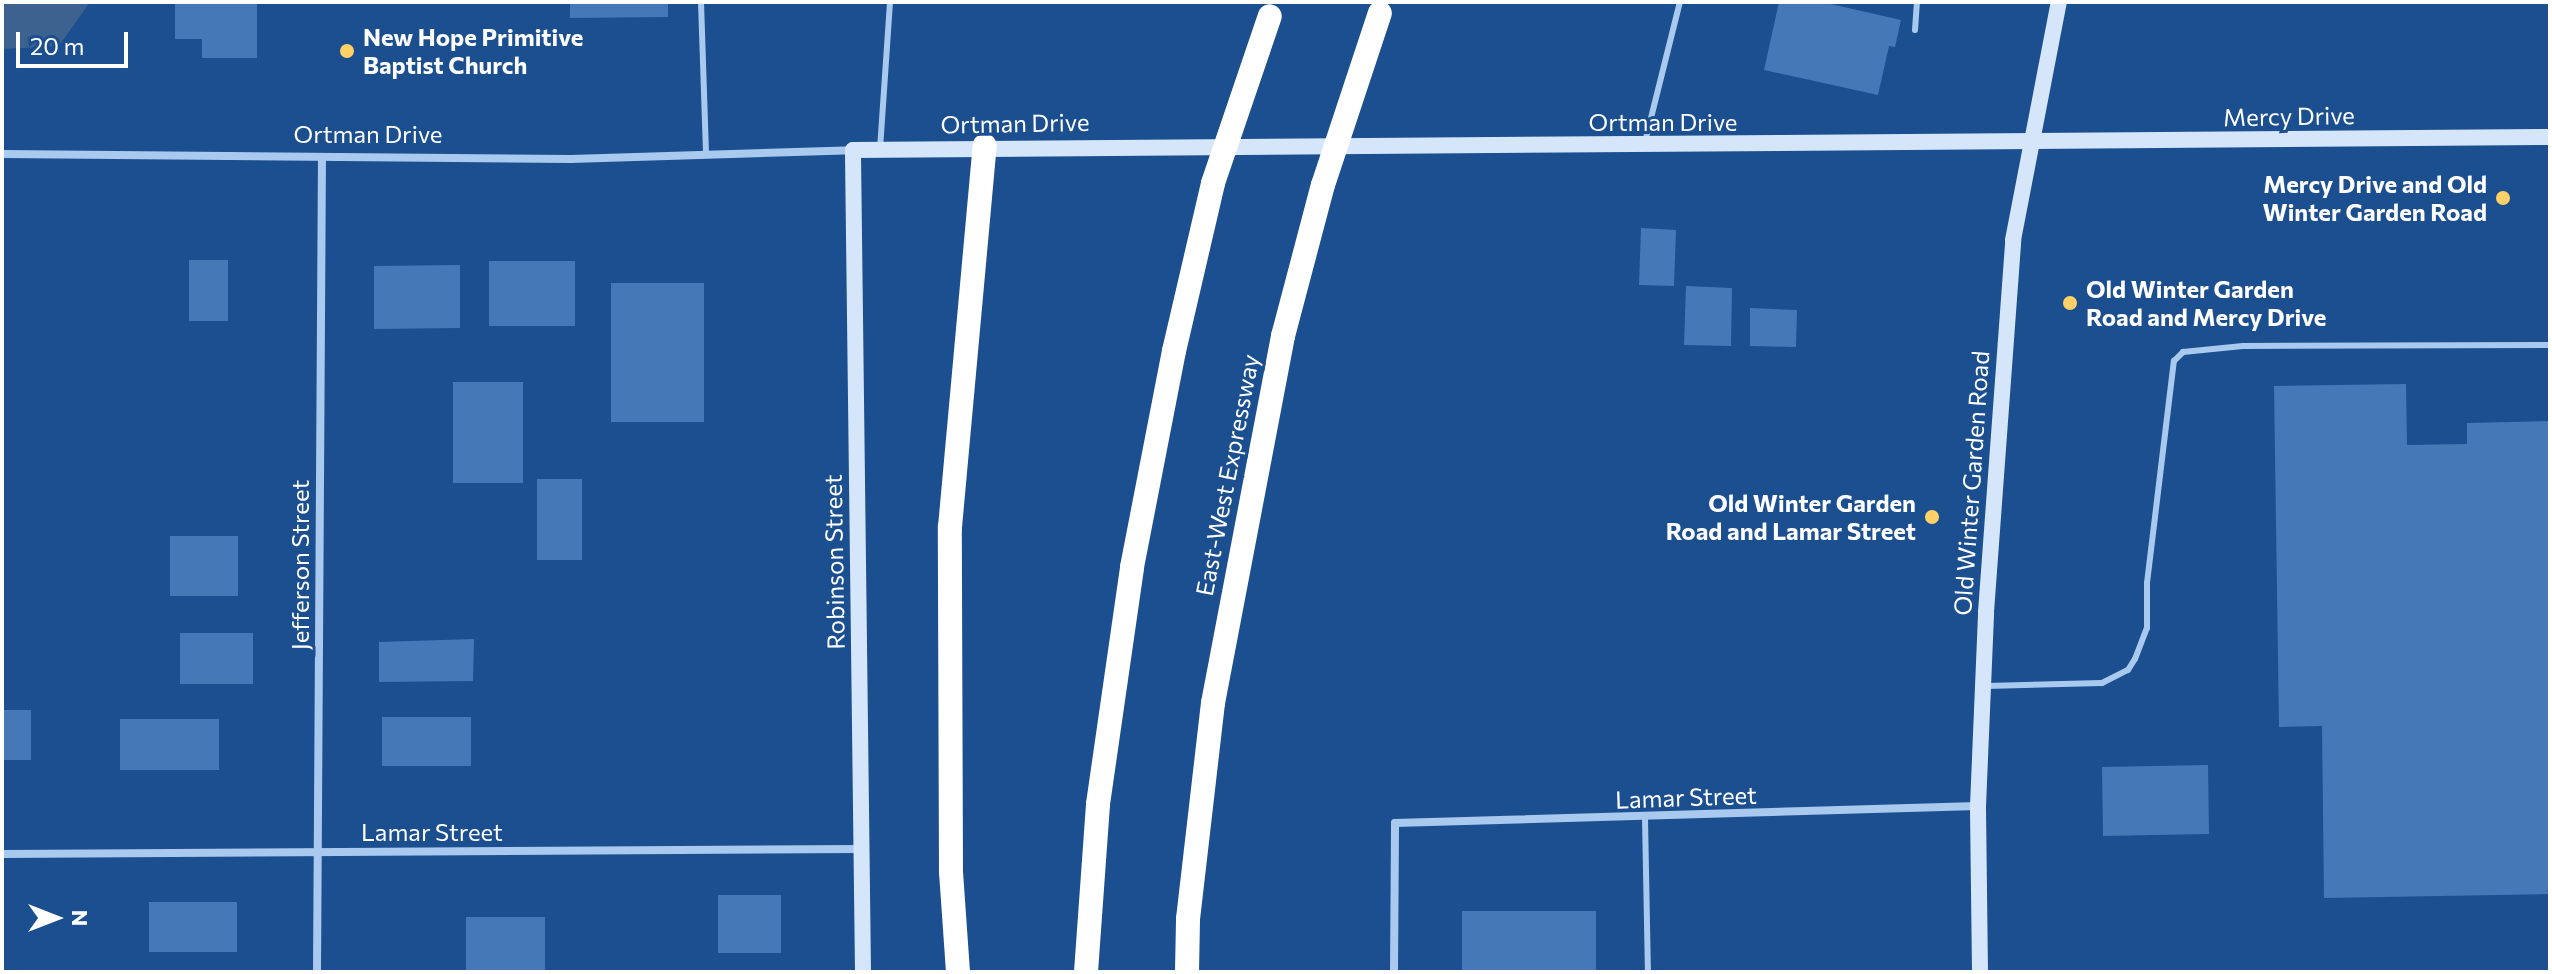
<!DOCTYPE html>
<style>
body{margin:0}
#map{position:relative;width:2552px;height:974px;overflow:hidden;background:#1b4f8f;font-family:Commissioner,sans-serif}
div>[style]{position:absolute}
.water>*{inset:0;background:#3c6290}
.building>*{inset:0;background:#4478b7}
.lane>*{height:6px;margin:-3px;padding:0 3px;transform-origin:3px;border-radius:3px;background:#a9c9ee}
.street>*{height:8px;margin:-4px;padding:0 4px;transform-origin:4px;border-radius:4px;background:#a9c9ee}
.secondary>*{height:16px;margin:-8px;padding:0 8px;transform-origin:8px;border-radius:8px;background:#d6e6fa}
.highway>*{height:24px;margin:-12px;padding:0 12px;transform-origin:12px;border-radius:12px;background:#fff}
.highway-bridge>*{height:24px;margin:-12px;padding:0 12px;transform-origin:12px;border-radius:12px;background:#fff}
.dots>*{width:22px;height:22px;translate:-50% -50%;box-sizing:border-box;border:4px solid #1b4f8f;border-radius:50%}
span{translate:-50% -50%;white-space:nowrap;text-align:center;line-height:1.15;-webkit-text-stroke:6px #1b4f8f;paint-order:stroke}
.poi-label{font-size:24px;color:#fff;font-weight:700}
.left{translate:0 -50%;text-align:left}
.right{translate:-100% -50%;text-align:right}
.street-label{font-size:24px;color:#fff}
.frame{position:absolute;inset:0;border:4px solid #fff;pointer-events:none}
.north{position:absolute;left:16px;top:878px;width:80px;height:80px;-webkit-text-stroke:6px #1b4f8f;paint-order:stroke;rotate:90deg;font-size:22px;font-weight:700;line-height:32px;text-align:center;color:#fff}
.north::after{content:'';display:block;margin:auto;width:28px;height:36px;background:#fff;clip-path:polygon(50% 0,100% 100%,50% 72%,0 100%)}
.scale{position:absolute;left:16px;top:32px;width:112px;height:36px;box-sizing:border-box;border:4px solid #fff;border-top:0;padding-left:10px;font-size:24px;line-height:28px;white-space:nowrap;color:#fff;-webkit-text-stroke:6px #1b4f8f;paint-order:stroke}
</style>
<div id="map">
<div class="water">
<div style="clip-path:polygon(2px 2px,90px 2px,59px 46px,2px 49px)"></div>
</div>
<div class="building">
<div style="clip-path:polygon(175px 2px,257px 2px,257px 58px,202px 58px,202px 39px,175px 39px)"></div>
<div style="clip-path:polygon(570px 2px,668px 2px,668px 17px,570px 18px)"></div>
<div style="clip-path:polygon(1779px 2px,1822px 2px,1901px 20px,1895px 47px,1889px 46px,1878px 95px,1764px 70px)"></div>
<div style="clip-path:polygon(1641px 228px,1676px 230px,1674px 286px,1639px 285px)"></div>
<div style="clip-path:polygon(189px 260px,228px 260px,228px 321px,189px 321px)"></div>
<div style="clip-path:polygon(489px 261px,575px 261px,575px 326px,489px 326px)"></div>
<div style="clip-path:polygon(460px 265px,460px 328px,374px 329px,374px 266px)"></div>
<div style="clip-path:polygon(611px 283px,704px 283px,704px 422px,611px 422px)"></div>
<div style="clip-path:polygon(1686px 286px,1732px 288px,1731px 346px,1684px 345px)"></div>
<div style="clip-path:polygon(1750px 308px,1797px 310px,1796px 347px,1750px 346px)"></div>
<div style="clip-path:polygon(453px 382px,523px 382px,523px 483px,453px 483px)"></div>
<div style="clip-path:polygon(2406px 384px,2407px 445px,2467px 444px,2467px 423px,2550px 421px,2550px 894px,2324px 898px,2322px 726px,2279px 727px,2274px 386px)"></div>
<div style="clip-path:polygon(537px 479px,582px 479px,582px 560px,537px 560px)"></div>
<div style="clip-path:polygon(170px 536px,238px 536px,238px 596px,170px 596px)"></div>
<div style="clip-path:polygon(180px 633px,253px 633px,253px 684px,180px 684px)"></div>
<div style="clip-path:polygon(474px 639px,473px 681px,379px 682px,379px 642px)"></div>
<div style="clip-path:polygon(2px 710px,31px 710px,31px 760px,2px 760px)"></div>
<div style="clip-path:polygon(382px 717px,471px 717px,471px 766px,382px 766px)"></div>
<div style="clip-path:polygon(120px 719px,219px 719px,219px 770px,120px 770px)"></div>
<div style="clip-path:polygon(2208px 765px,2209px 834px,2103px 836px,2102px 767px)"></div>
<div style="clip-path:polygon(718px 895px,781px 895px,781px 953px,718px 953px)"></div>
<div style="clip-path:polygon(149px 902px,237px 902px,237px 952px,149px 952px)"></div>
<div style="clip-path:polygon(1462px 911px,1596px 911px,1596px 972px,1462px 972px)"></div>
<div style="clip-path:polygon(466px 917px,545px 917px,545px 972px,466px 972px)"></div>
</div>
<div class="lane">
<div style="left:701px;top:2px;width:153px;rotate:88.1deg"></div>
<div style="left:1915px;top:30px;width:28px;rotate:-86deg"></div>
<div style="left:1645px;top:142px;width:144px;rotate:-76deg"></div>
<div style="left:880px;top:149px;width:147px;rotate:-86.1deg"></div>
<div style="left:1986px;top:686px;width:116px;rotate:-1.5deg"></div>
<div style="left:2102px;top:683px;width:29px;rotate:-27deg"></div>
<div style="left:2128px;top:670px;width:13px;rotate:-58deg"></div>
<div style="left:2135px;top:659px;width:33px;rotate:-69deg"></div>
<div style="left:2147px;top:628px;width:45px;rotate:-90deg"></div>
<div style="left:2147px;top:583px;width:224px;rotate:-83.1deg"></div>
<div style="left:2174px;top:361px;width:13px;rotate:-45deg"></div>
<div style="left:2183px;top:352px;width:60px;rotate:-5.7deg"></div>
<div style="left:2243px;top:346px;width:307px;rotate:-0.2deg"></div>
<div style="left:1645px;top:819px;width:153px;rotate:88.9deg"></div>
</div>
<div class="street">
<div style="left:2px;top:154px;width:569px;rotate:0.5deg"></div>
<div style="left:571px;top:159px;width:282px;rotate:-1.8deg"></div>
<div style="left:2px;top:854px;width:859px;rotate:-0.33deg"></div>
<div style="left:317px;top:972px;width:813px;rotate:-89.65deg"></div>
<div style="left:1394px;top:972px;width:149px;rotate:-89.6deg"></div>
<div style="left:1395px;top:823px;width:583px;rotate:-1.67deg"></div>
</div>
<div class="secondary">
<div style="left:863px;top:972px;width:822px;rotate:-90.7deg"></div>
<div style="left:853px;top:150px;width:1697px;rotate:-0.44deg"></div>
<div style="left:1980px;top:972px;width:166px;rotate:-90.7deg"></div>
<div style="left:1978px;top:806px;width:194px;rotate:-87.6deg"></div>
<div style="left:1986px;top:612px;width:373px;rotate:-85.8deg"></div>
<div style="left:2013px;top:240px;width:242px;rotate:-79.1deg"></div>
</div>
<div class="highway">
<div style="left:958px;top:972px;width:100px;rotate:-94deg"></div>
<div style="left:951px;top:872px;width:345px;rotate:-90.2deg"></div>
<div style="left:950px;top:527px;width:383px;rotate:-84.8deg"></div>
<div style="left:1086px;top:972px;width:168px;rotate:-85.9deg"></div>
<div style="left:1098px;top:804px;width:239px;rotate:-81.8deg"></div>
<div style="left:1132px;top:567px;width:220px;rotate:-79deg"></div>
<div style="left:1187px;top:972px;width:53px;rotate:-88.9deg"></div>
<div style="left:1188px;top:919px;width:217px;rotate:-83.4deg"></div>
<div style="left:1213px;top:703px;width:374px;rotate:-79.2deg"></div>
</div>
<div class="highway-bridge">
<div style="left:1283px;top:336px;width:156px;rotate:-75.2deg"></div>
<div style="left:1323px;top:185px;width:181px;rotate:-71.7deg"></div>
<div style="left:1174px;top:351px;width:172px;rotate:-76.9deg"></div>
<div style="left:1213px;top:183px;width:176px;rotate:-71.2deg"></div>
</div>
<div class="dots">
<div style="left:347px;top:51px;background:#ffd166"></div>
<div style="left:2503px;top:198px;background:#ffd166"></div>
<div style="left:2070px;top:303px;background:#ffd166"></div>
<div style="left:1932px;top:517px;background:#ffd166"></div>
</div>
<div class="poi-label">
<span class="left" style="left:363px;top:51px">New Hope Primitive<br>Baptist Church</span>
<span class="right" style="left:2487px;top:198px">Mercy Drive and Old<br>Winter Garden Road</span>
<span class="left" style="left:2086px;top:303px">Old Winter Garden<br>Road and Mercy Drive</span>
<span class="right" style="left:1916px;top:517px">Old Winter Garden<br>Road and Lamar Street</span>
</div>
<div class="street-label">
<span style="left:2289px;top:116px;rotate:-1deg">Mercy Drive</span>
<span style="left:1663px;top:122px">Ortman Drive</span>
<span style="left:1015px;top:123px;rotate:-1deg">Ortman Drive</span>
<span style="left:368px;top:134px">Ortman Drive</span>
<span style="left:1227px;top:475px;rotate:-79deg">East-West Expressway</span>
<span style="left:1971px;top:483px;rotate:-86deg">Old Winter Garden Road</span>
<span style="left:834px;top:562px;rotate:-91deg">Robinson Street</span>
<span style="left:300px;top:565px;rotate:-90deg">Jefferson Street</span>
<span style="left:1686px;top:797px;rotate:-2deg">Lamar Street</span>
<span style="left:432px;top:832px">Lamar Street</span>
</div>
<div class="frame"></div>
<div class="north">N</div>
<div class="scale">20 m</div>
</div>
